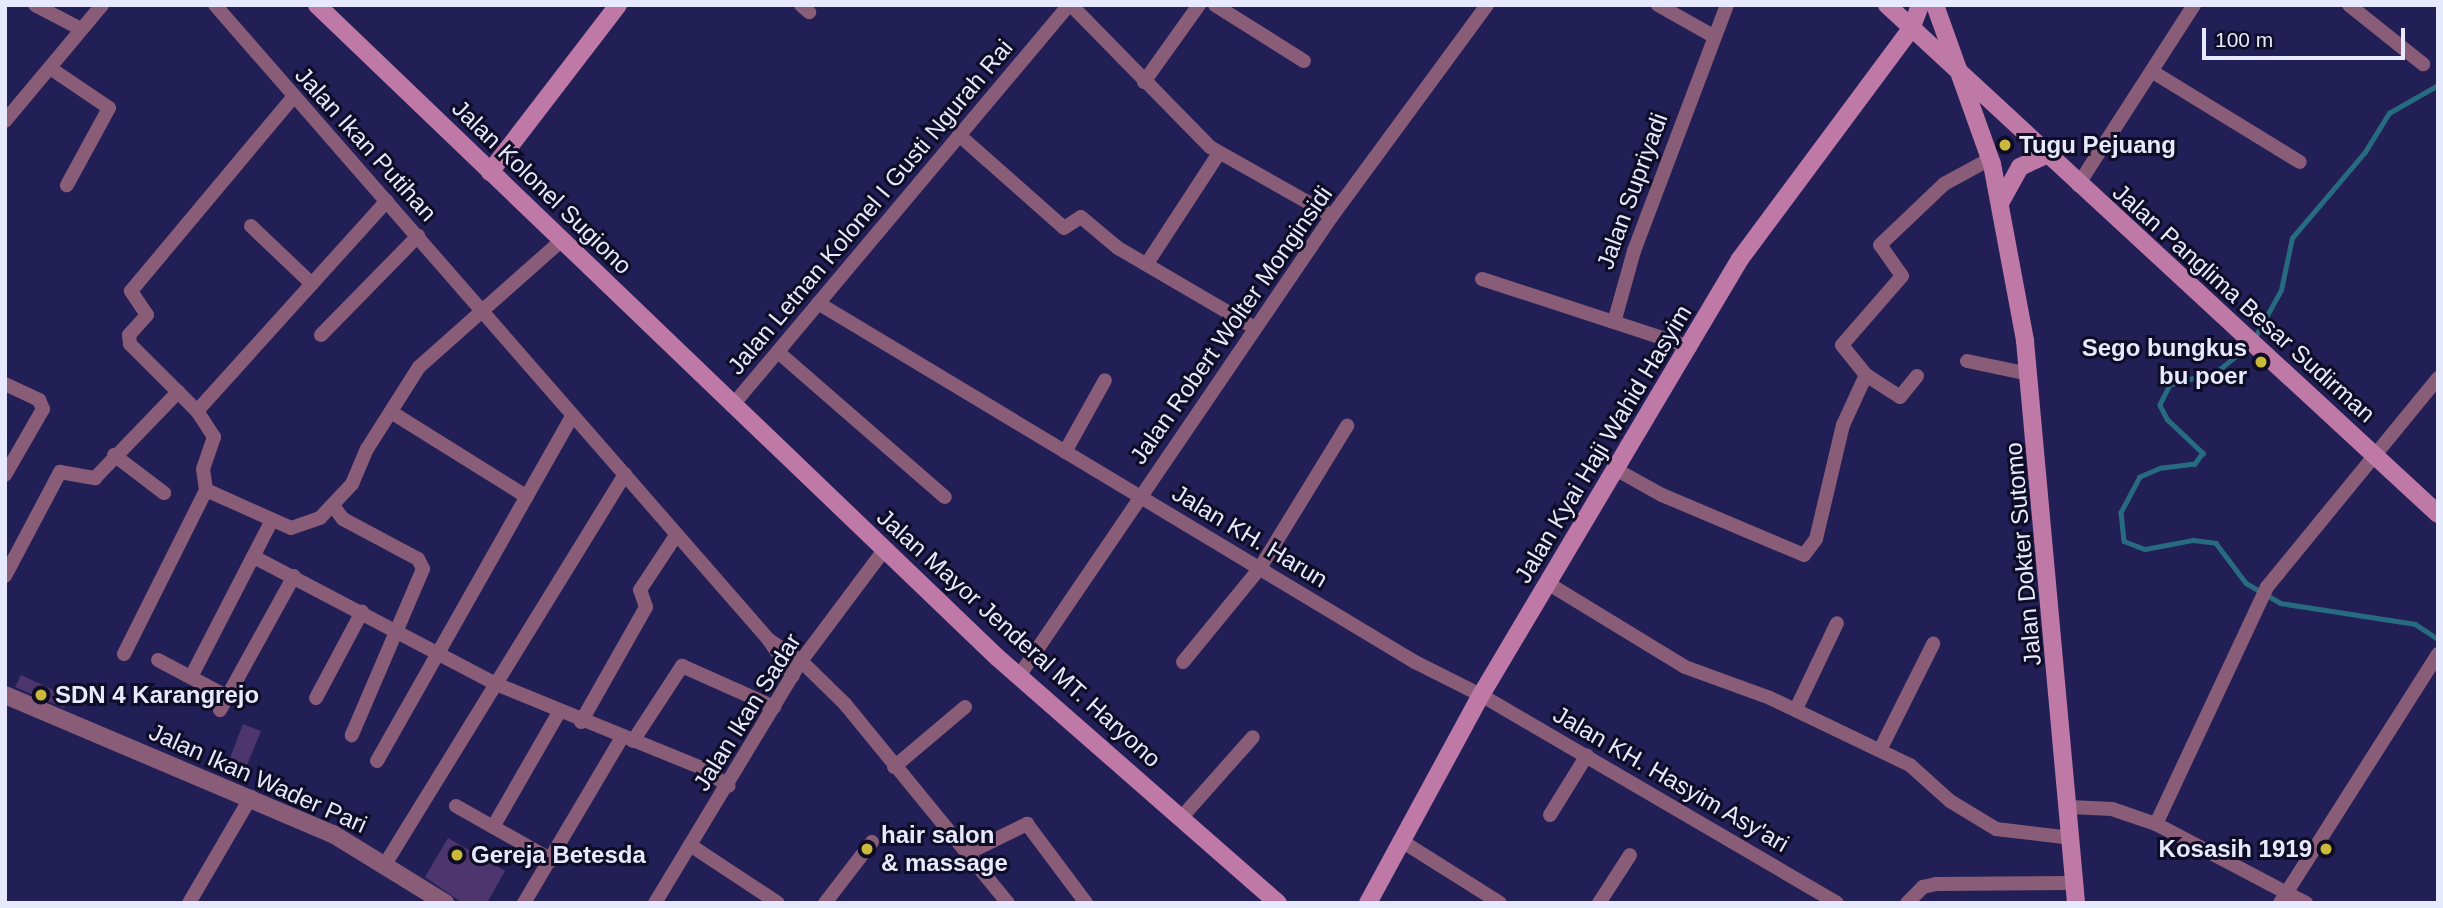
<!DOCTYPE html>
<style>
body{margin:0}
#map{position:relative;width:2443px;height:908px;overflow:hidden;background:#221e56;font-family:Arial,sans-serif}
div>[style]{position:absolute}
.stream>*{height:4.5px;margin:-2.25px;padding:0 2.25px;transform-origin:2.25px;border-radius:2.25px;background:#276b80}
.building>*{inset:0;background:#4d366e}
.minor>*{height:14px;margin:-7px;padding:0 7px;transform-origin:7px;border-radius:7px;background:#895d78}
.tertiary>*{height:18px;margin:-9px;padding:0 9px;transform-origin:9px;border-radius:9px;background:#895d78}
.secondary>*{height:18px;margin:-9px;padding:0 9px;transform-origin:9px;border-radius:9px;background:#bf79a6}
.dots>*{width:19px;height:19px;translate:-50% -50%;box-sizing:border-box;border:4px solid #0e0d25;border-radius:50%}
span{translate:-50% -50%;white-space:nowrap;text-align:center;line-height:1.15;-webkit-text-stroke:6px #0e0d25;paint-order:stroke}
.street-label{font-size:24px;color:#e7e9ff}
.poi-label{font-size:24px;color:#e7e9ff;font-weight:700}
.left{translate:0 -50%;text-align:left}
.right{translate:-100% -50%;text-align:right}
.frame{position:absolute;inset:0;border:7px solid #e7e9ff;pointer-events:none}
.scale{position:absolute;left:2202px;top:28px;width:203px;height:32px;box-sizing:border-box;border:4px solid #e7e9ff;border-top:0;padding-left:9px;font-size:21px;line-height:24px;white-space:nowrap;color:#e7e9ff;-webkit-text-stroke:5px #0e0d25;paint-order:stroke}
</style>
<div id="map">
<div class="stream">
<div style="left:2254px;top:339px;width:56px;rotate:-61.1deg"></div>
<div style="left:2281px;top:290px;width:53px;rotate:-78.1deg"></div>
<div style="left:2292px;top:238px;width:113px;rotate:-49.7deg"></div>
<div style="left:2365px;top:152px;width:46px;rotate:-58.4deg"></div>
<div style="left:2389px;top:113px;width:56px;rotate:-29.7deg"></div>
<div style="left:2249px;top:346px;width:41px;rotate:140.9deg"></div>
<div style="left:2217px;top:372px;width:49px;rotate:164.5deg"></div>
<div style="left:2170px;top:385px;width:22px;rotate:117deg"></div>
<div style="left:2160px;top:405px;width:16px;rotate:63deg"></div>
<div style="left:2167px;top:419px;width:50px;rotate:43.4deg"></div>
<div style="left:2203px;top:453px;width:14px;rotate:126deg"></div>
<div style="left:2195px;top:464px;width:34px;rotate:173deg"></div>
<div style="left:2161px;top:468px;width:23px;rotate:157deg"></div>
<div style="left:2140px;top:477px;width:40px;rotate:118deg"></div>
<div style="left:2121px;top:512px;width:29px;rotate:84deg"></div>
<div style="left:2124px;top:541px;width:22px;rotate:21deg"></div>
<div style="left:2145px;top:549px;width:49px;rotate:-10.6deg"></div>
<div style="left:2193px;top:540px;width:23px;rotate:7deg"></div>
<div style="left:2216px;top:543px;width:50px;rotate:53.1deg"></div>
<div style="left:2246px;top:583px;width:39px;rotate:30deg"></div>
<div style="left:2280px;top:603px;width:137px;rotate:8.8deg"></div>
<div style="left:2415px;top:624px;width:27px;rotate:33deg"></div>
</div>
<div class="building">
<div style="clip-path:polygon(21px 675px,69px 697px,64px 708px,15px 687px)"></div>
<div style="clip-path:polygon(243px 724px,261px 731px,243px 775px,226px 768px)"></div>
<div style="clip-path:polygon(448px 838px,505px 871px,487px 903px,462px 903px,425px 877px)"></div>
</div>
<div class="minor">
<div style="left:35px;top:5px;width:52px;rotate:27.6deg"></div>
<div style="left:215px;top:5px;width:843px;rotate:48.9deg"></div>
<div style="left:769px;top:640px;width:43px;rotate:56.3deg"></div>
<div style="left:801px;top:5px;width:11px;rotate:41deg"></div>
<div style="left:1071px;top:5px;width:199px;rotate:45.6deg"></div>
<div style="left:1210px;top:147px;width:140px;rotate:29.5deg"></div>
<div style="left:1215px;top:5px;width:105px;rotate:32.2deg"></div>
<div style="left:1658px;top:5px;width:63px;rotate:29.4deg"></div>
<div style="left:2349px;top:5px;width:95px;rotate:38.6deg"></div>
<div style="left:50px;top:68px;width:71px;rotate:34.1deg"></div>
<div style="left:109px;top:108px;width:88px;rotate:118.6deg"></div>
<div style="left:2153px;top:72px;width:172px;rotate:31.5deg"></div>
<div style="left:1144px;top:82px;width:95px;rotate:-54.5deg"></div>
<div style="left:5px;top:121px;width:151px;rotate:-50.1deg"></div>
<div style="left:959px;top:135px;width:140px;rotate:41.5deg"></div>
<div style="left:1064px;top:228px;width:20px;rotate:-33deg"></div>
<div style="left:1081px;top:217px;width:48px;rotate:40deg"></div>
<div style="left:1118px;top:248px;width:159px;rotate:30.3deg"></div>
<div style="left:2078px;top:185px;width:214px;rotate:-57.2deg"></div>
<div style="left:251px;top:226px;width:84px;rotate:43.6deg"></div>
<div style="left:1148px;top:262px;width:130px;rotate:-56.9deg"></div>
<div style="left:1482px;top:279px;width:219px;rotate:18.1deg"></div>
<div style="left:818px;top:303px;width:697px;rotate:31.02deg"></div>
<div style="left:1415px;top:662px;width:74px;rotate:26.6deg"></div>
<div style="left:1481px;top:695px;width:412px;rotate:30.3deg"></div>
<div style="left:1615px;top:319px;width:71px;rotate:-74.4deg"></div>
<div style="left:1634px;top:251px;width:263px;rotate:-69.3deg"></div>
<div style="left:321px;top:335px;width:139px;rotate:-45.6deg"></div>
<div style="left:778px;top:352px;width:221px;rotate:41deg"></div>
<div style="left:1967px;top:361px;width:63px;rotate:11.8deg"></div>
<div style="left:1866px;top:375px;width:38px;rotate:-129deg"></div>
<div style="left:1842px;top:345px;width:91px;rotate:-49deg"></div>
<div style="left:1902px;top:276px;width:38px;rotate:-125deg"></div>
<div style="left:1880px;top:245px;width:88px;rotate:-43.6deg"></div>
<div style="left:1944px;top:184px;width:52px;rotate:-28.5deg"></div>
<div style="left:5px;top:384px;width:38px;rotate:25deg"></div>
<div style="left:39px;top:400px;width:10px;rotate:66deg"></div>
<div style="left:43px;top:409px;width:76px;rotate:119.9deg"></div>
<div style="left:732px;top:406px;width:524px;rotate:-49.96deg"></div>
<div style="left:197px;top:411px;width:283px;rotate:-47.9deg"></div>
<div style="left:391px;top:412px;width:160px;rotate:32deg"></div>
<div style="left:1065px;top:452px;width:82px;rotate:-60.9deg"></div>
<div style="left:114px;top:455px;width:63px;rotate:37.2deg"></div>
<div style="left:1617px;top:470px;width:51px;rotate:29.1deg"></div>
<div style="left:1662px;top:495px;width:154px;rotate:22.9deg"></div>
<div style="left:1804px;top:555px;width:20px;rotate:-53deg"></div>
<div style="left:1816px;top:539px;width:117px;rotate:-76.7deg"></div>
<div style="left:1843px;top:425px;width:55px;rotate:-65.3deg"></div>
<div style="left:1866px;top:375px;width:40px;rotate:32.9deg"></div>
<div style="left:1900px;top:397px;width:27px;rotate:-51deg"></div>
<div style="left:206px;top:490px;width:93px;rotate:24.1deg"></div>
<div style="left:291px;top:528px;width:31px;rotate:-19deg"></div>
<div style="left:320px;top:518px;width:47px;rotate:-46.7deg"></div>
<div style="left:352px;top:484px;width:38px;rotate:-67deg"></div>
<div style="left:367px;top:449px;width:97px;rotate:-57.6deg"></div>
<div style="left:419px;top:367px;width:191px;rotate:-41.6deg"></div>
<div style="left:334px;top:507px;width:15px;rotate:53deg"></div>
<div style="left:343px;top:519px;width:85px;rotate:28.1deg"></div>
<div style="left:418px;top:559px;width:11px;rotate:63deg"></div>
<div style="left:423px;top:569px;width:181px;rotate:113.2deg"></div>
<div style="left:254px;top:557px;width:273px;rotate:27.7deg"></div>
<div style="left:496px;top:684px;width:222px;rotate:22.2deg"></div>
<div style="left:702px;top:768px;width:32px;rotate:34deg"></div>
<div style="left:5px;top:576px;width:118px;rotate:-62.1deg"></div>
<div style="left:60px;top:472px;width:36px;rotate:10deg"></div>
<div style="left:95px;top:478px;width:120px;rotate:-46deg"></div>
<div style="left:1549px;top:584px;width:159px;rotate:31.4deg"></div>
<div style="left:1685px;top:667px;width:90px;rotate:20deg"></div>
<div style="left:1770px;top:698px;width:155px;rotate:25.6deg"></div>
<div style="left:1910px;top:765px;width:54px;rotate:42deg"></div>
<div style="left:1950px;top:801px;width:54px;rotate:31.3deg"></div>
<div style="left:1996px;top:829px;width:76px;rotate:6.8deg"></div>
<div style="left:769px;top:640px;width:38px;rotate:33deg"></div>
<div style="left:801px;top:661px;width:62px;rotate:44.3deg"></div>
<div style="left:845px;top:704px;width:257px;rotate:50.7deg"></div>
<div style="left:124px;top:654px;width:183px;rotate:-63.4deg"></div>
<div style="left:206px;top:490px;width:21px;rotate:-98deg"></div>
<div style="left:203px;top:469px;width:34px;rotate:-71deg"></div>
<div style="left:214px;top:437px;width:31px;rotate:-123deg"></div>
<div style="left:197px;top:411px;width:95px;rotate:-135deg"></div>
<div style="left:130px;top:344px;width:9px;rotate:-96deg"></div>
<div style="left:129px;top:335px;width:27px;rotate:-48deg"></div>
<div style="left:147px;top:315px;width:29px;rotate:-124deg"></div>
<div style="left:131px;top:291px;width:253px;rotate:-50.1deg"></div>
<div style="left:158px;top:660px;width:77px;rotate:27.9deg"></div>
<div style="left:1183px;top:662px;width:122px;rotate:-50.7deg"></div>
<div style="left:1260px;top:568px;width:167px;rotate:-58.5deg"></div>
<div style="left:1019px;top:676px;width:556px;rotate:-55.77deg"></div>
<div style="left:1332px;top:216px;width:262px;rotate:-53.7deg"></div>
<div style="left:191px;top:677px;width:174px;rotate:-62.7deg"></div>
<div style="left:316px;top:698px;width:98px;rotate:-61.9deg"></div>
<div style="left:1796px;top:709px;width:95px;rotate:-64.5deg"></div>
<div style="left:220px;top:710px;width:153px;rotate:-61.1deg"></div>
<div style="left:581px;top:722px;width:132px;rotate:-60.5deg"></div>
<div style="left:646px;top:607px;width:18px;rotate:-109deg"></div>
<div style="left:640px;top:590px;width:64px;rotate:-56.6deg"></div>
<div style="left:633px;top:741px;width:90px;rotate:-56.8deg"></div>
<div style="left:682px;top:666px;width:101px;rotate:24deg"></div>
<div style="left:1880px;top:750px;width:119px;rotate:-63.4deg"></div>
<div style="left:377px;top:761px;width:396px;rotate:-60.5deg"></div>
<div style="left:894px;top:767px;width:93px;rotate:-40.2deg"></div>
<div style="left:456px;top:806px;width:110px;rotate:29.4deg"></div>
<div style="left:2070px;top:807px;width:42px;rotate:2.7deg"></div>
<div style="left:2112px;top:809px;width:46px;rotate:18.8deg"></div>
<div style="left:2156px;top:824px;width:170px;rotate:27.8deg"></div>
<div style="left:1550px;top:815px;width:70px;rotate:-58.3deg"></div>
<div style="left:1181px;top:818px;width:108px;rotate:-48.4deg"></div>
<div style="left:2156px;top:824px;width:262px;rotate:-64.9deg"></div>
<div style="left:2267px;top:587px;width:270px;rotate:-50.7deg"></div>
<div style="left:493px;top:827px;width:133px;rotate:-60.1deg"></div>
<div style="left:1400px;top:840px;width:118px;rotate:32.2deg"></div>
<div style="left:690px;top:845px;width:105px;rotate:33.4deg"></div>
<div style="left:970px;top:852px;width:64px;rotate:-26.2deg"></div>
<div style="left:1027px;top:824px;width:99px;rotate:53.2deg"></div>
<div style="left:384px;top:866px;width:460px;rotate:-58.4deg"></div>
<div style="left:189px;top:903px;width:123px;rotate:-59.7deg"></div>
<div style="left:524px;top:903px;width:193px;rotate:-59.4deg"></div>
<div style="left:655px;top:903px;width:283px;rotate:-58.9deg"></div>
<div style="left:801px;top:661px;width:139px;rotate:-53.2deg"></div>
<div style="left:825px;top:903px;width:77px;rotate:-52.4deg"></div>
<div style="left:1599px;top:903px;width:57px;rotate:-57.1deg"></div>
<div style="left:1907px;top:903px;width:23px;rotate:-45deg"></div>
<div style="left:1923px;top:887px;width:13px;rotate:-13deg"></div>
<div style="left:1936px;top:884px;width:138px;rotate:-0.4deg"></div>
<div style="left:2280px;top:903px;width:295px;rotate:-57.6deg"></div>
</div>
<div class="tertiary">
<div style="left:5px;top:695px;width:356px;rotate:23deg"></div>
<div style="left:333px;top:834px;width:132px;rotate:31.6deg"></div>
</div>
<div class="secondary">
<div style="left:317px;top:5px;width:943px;rotate:43.8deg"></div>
<div style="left:998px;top:658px;width:372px;rotate:41.2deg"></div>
<div style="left:1887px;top:5px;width:750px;rotate:42.73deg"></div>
<div style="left:1935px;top:5px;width:169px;rotate:70.3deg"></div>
<div style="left:1992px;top:164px;width:180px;rotate:79.4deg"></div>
<div style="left:2025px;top:341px;width:564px;rotate:84.81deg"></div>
<div style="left:490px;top:172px;width:210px;rotate:-52.5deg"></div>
<div style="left:2000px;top:203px;width:41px;rotate:-60.9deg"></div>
<div style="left:2020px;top:167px;width:29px;rotate:-25deg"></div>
<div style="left:1368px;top:903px;width:237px;rotate:-61.5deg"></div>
<div style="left:1481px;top:695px;width:507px;rotate:-59.29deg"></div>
<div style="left:1740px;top:259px;width:287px;rotate:-53.4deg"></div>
<div style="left:1911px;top:29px;width:26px;rotate:-69deg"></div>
</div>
<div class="dots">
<div style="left:2005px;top:145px;background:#cbba39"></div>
<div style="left:2261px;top:362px;background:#cbba39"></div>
<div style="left:41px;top:695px;background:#cbba39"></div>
<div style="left:867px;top:849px;background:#cbba39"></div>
<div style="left:2326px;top:849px;background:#cbba39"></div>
<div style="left:457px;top:855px;background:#cbba39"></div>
</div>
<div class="street-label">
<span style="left:366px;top:144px;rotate:48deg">Jalan Ikan Putihan</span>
<span style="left:542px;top:187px;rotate:44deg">Jalan Kolonel Sugiono</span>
<span style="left:1632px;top:191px;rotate:-70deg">Jalan Supriyadi</span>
<span style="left:870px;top:207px;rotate:-50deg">Jalan Letnan Kolonel I Gusti Ngurah Rai</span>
<span style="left:2244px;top:303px;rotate:42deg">Jalan Panglima Besar Sudirman</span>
<span style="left:1231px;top:325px;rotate:-55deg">Jalan Robert Wolter Monginsidi</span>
<span style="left:1603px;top:444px;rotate:-59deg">Jalan Kyai Haji Wahid Hasyim</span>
<span style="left:1250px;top:536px;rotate:31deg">Jalan KH. Harun</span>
<span style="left:2023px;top:554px;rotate:-95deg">Jalan Dokter Sutomo</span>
<span style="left:1019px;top:638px;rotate:42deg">Jalan Mayor Jenderal MT. Haryono</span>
<span style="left:747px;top:712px;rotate:-58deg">Jalan Ikan Sadar</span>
<span style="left:258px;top:778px;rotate:24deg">Jalan Ikan Wader Pari</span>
<span style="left:1671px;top:779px;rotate:30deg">Jalan KH. Hasyim Asy'ari</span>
</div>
<div class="poi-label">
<span class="left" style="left:2019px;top:145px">Tugu Pejuang</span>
<span class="right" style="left:2247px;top:362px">Sego bungkus<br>bu poer</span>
<span class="left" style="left:55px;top:695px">SDN 4 Karangrejo</span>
<span class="left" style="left:881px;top:849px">hair salon<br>&amp; massage</span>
<span class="right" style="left:2312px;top:849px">Kosasih 1919</span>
<span class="left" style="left:471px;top:855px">Gereja Betesda</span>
</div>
<div class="frame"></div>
<div class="scale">100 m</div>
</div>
